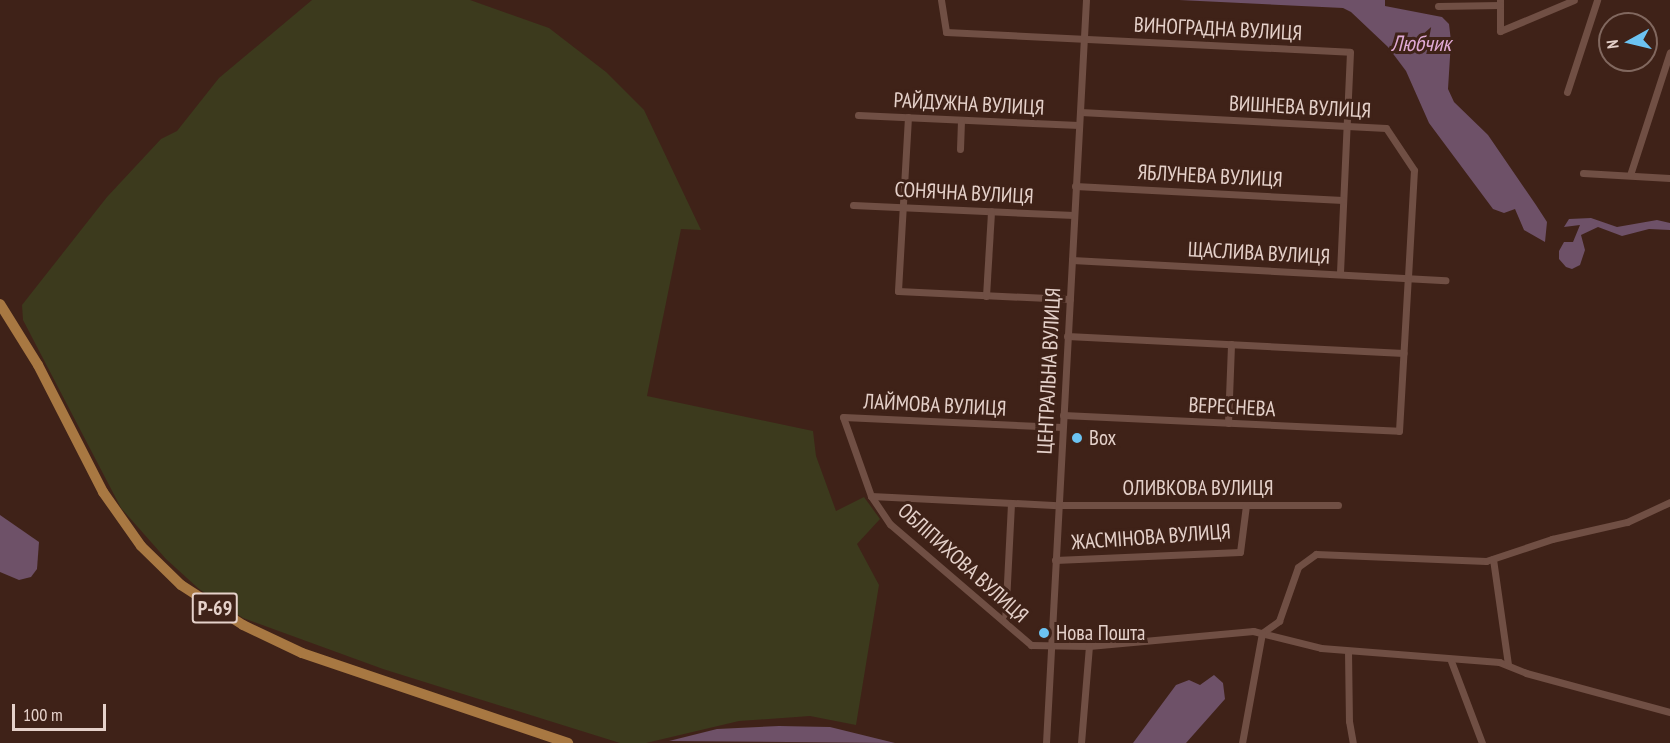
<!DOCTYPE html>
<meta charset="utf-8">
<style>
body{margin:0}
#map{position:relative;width:1670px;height:743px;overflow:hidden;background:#3f2218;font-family:"PT Sans Narrow",sans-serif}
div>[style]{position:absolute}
.green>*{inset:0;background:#3c3a1d}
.water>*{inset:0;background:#6e5168}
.street>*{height:7px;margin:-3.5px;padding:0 3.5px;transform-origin:3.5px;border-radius:3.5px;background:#704f44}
.primary>*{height:10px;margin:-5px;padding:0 5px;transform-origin:5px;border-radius:5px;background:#a87842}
.dots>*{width:16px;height:16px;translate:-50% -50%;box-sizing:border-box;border:3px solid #3f2218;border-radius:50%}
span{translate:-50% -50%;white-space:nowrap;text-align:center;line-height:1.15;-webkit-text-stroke:6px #3f2218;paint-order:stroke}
.shield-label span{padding:2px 4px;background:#3f2218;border:2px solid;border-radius:4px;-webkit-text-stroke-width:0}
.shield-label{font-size:20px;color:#e5d1ca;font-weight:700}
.street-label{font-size:21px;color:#e5d1ca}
.poi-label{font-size:21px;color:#e5d1ca}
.left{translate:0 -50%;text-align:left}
.water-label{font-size:22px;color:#e0aad5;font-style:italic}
.north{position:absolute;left:1598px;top:12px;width:60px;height:60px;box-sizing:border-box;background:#3f2218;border:2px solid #81685f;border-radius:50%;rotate:262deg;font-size:16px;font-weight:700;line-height:24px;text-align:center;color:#e5d1ca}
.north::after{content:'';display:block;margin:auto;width:21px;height:27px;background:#6cc3f2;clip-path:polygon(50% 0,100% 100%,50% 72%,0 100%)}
.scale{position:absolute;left:12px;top:704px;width:94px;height:27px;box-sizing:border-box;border:3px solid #e5d1ca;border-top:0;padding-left:8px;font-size:18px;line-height:21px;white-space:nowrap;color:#e5d1ca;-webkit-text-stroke:4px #3f2218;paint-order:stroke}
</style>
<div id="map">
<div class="green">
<div style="clip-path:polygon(312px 0,470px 0,549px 28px,606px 72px,644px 110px,701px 230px,681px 229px,647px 396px,813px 431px,816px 456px,836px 511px,864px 497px,880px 519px,857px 544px,879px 585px,856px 725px,810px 716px,739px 721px,646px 743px,620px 743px,383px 669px,243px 618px,199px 589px,166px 559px,121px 508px,23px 320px,22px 305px,107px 197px,161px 139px,177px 131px,219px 78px)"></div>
</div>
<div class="water">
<div style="clip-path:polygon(1179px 0,1385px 0,1385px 6px,1442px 17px,1449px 24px,1451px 41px,1448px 89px,1454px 102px,1488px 135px,1536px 205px,1547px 222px,1545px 242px,1524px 230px,1515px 209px,1504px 213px,1493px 209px,1429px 123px,1406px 71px,1388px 47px,1351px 12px,1343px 8px)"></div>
<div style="clip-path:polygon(1591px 218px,1617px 227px,1657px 220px,1670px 223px,1670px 230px,1649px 229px,1622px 236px,1598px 227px,1581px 235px,1585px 250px,1580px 265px,1572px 269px,1566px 267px,1559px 259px,1559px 251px,1564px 242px,1573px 242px,1580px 225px,1564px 227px,1569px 219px)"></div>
<div style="clip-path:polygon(0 515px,39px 542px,37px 569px,31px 577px,19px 580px,0 572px)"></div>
<div style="clip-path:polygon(1214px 675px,1223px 683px,1225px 699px,1186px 743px,1133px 743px,1176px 685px,1189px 680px,1200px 685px)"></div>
<div style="clip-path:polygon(779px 726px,830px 727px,895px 743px,669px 741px,717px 729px)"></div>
</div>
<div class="street">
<div style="left:941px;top:0;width:32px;rotate:81deg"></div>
<div style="left:946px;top:32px;width:404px;rotate:2.8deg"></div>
<div style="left:1350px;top:52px;width:222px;rotate:92.6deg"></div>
<div style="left:1500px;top:0;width:31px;rotate:90deg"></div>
<div style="left:1500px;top:31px;width:80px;rotate:-22.7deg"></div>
<div style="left:1438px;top:6px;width:62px;rotate:-0.9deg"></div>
<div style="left:1567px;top:92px;width:97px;rotate:-71.9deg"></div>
<div style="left:858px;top:115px;width:221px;rotate:2.6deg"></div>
<div style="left:908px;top:117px;width:174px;rotate:93.3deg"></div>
<div style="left:898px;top:291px;width:172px;rotate:2.7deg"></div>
<div style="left:960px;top:149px;width:29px;rotate:-88deg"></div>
<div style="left:1583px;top:173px;width:87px;rotate:3.3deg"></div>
<div style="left:1630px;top:175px;width:129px;rotate:-72deg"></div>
<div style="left:1075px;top:186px;width:268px;rotate:3deg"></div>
<div style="left:853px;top:205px;width:221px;rotate:2.6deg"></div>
<div style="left:1072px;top:260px;width:374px;rotate:3.1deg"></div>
<div style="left:986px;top:296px;width:85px;rotate:-86.6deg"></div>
<div style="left:1067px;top:336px;width:337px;rotate:2.9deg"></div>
<div style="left:1063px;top:415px;width:336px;rotate:2.7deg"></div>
<div style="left:1399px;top:431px;width:154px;rotate:-86.7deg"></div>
<div style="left:1408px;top:277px;width:107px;rotate:-86.8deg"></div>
<div style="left:1414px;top:170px;width:50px;rotate:-123.7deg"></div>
<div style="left:1386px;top:128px;width:306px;rotate:-177deg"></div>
<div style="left:1228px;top:423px;width:79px;rotate:-87.8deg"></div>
<div style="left:1062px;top:427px;width:219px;rotate:-177.4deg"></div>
<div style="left:843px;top:417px;width:84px;rotate:70.5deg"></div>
<div style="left:871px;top:496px;width:34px;rotate:56deg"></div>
<div style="left:890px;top:524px;width:186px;rotate:40.6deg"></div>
<div style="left:1031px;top:645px;width:58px;rotate:1deg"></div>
<div style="left:1089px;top:646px;width:165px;rotate:-5.2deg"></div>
<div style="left:1253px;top:631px;width:70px;rotate:14deg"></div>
<div style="left:1321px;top:648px;width:179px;rotate:4.5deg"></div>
<div style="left:1499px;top:662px;width:29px;rotate:22deg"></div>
<div style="left:1526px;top:673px;width:149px;rotate:15.2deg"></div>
<div style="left:871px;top:496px;width:187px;rotate:2.8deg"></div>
<div style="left:1058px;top:505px;width:280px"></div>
<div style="left:1493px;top:559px;width:107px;rotate:81.9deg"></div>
<div style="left:1055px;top:560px;width:185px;rotate:-2.5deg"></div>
<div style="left:1240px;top:552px;width:47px;rotate:-82.7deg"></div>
<div style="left:1005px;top:622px;width:119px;rotate:-87.1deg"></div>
<div style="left:1262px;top:633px;width:21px;rotate:-35deg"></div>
<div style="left:1279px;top:621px;width:57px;rotate:-70.6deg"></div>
<div style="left:1298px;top:567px;width:22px;rotate:-36deg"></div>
<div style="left:1316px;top:554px;width:170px;rotate:2.4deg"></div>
<div style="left:1486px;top:561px;width:70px;rotate:-18.4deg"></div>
<div style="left:1552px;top:539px;width:77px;rotate:-12.8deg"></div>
<div style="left:1627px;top:522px;width:47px;rotate:-24.9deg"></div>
<div style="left:1348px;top:651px;width:70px;rotate:89.2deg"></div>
<div style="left:1349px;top:721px;width:22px;rotate:80deg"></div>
<div style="left:1451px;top:661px;width:88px;rotate:69.3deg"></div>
<div style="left:1046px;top:743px;width:744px;rotate:-86.92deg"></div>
<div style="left:1081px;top:743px;width:97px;rotate:-85.3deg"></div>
<div style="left:1242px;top:743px;width:112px;rotate:-79.7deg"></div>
</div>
<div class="primary">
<div style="left:0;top:304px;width:72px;rotate:58.1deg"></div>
<div style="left:38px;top:365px;width:143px;rotate:62.9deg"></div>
<div style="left:103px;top:492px;width:66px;rotate:54.9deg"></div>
<div style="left:141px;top:546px;width:56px;rotate:44.3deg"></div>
<div style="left:181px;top:585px;width:74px;rotate:32.8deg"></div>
<div style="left:243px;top:625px;width:65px;rotate:25.4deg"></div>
<div style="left:302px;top:653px;width:281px;rotate:18.7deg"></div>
</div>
<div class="dots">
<div style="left:1077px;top:438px;background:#6cc3f2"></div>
<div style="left:1044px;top:633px;background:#6cc3f2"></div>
</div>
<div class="shield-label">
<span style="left:215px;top:608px">Р-69</span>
</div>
<div class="street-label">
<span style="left:1218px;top:29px;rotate:3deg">ВИНОГРАДНА ВУЛИЦЯ</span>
<span style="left:969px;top:104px;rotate:3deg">РАЙДУЖНА ВУЛИЦЯ</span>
<span style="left:1300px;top:107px;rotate:3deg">ВИШНЕВА ВУЛИЦЯ</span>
<span style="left:1210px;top:176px;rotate:3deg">ЯБЛУНЕВА ВУЛИЦЯ</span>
<span style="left:964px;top:193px;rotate:3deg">СОНЯЧНА ВУЛИЦЯ</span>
<span style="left:1259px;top:253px;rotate:3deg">ЩАСЛИВА ВУЛИЦЯ</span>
<span style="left:1049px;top:371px;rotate:-87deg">ЦЕНТРАЛЬНА ВУЛИЦЯ</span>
<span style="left:935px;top:405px;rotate:3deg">ЛАЙМОВА ВУЛИЦЯ</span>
<span style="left:1232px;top:407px;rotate:3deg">ВЕРЕСНЕВА</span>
<span style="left:1198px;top:488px">ОЛИВКОВА ВУЛИЦЯ</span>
<span style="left:1151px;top:537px;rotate:-4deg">ЖАСМІНОВА ВУЛИЦЯ</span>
<span style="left:963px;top:563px;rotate:42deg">ОБЛІПИХОВА ВУЛИЦЯ</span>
</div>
<div class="poi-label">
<span class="left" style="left:1089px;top:438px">Box</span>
<span class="left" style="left:1056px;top:633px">Нова Пошта</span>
</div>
<div class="water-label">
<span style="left:1421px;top:44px">Любчик</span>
</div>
<div class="north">N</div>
<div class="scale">100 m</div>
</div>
